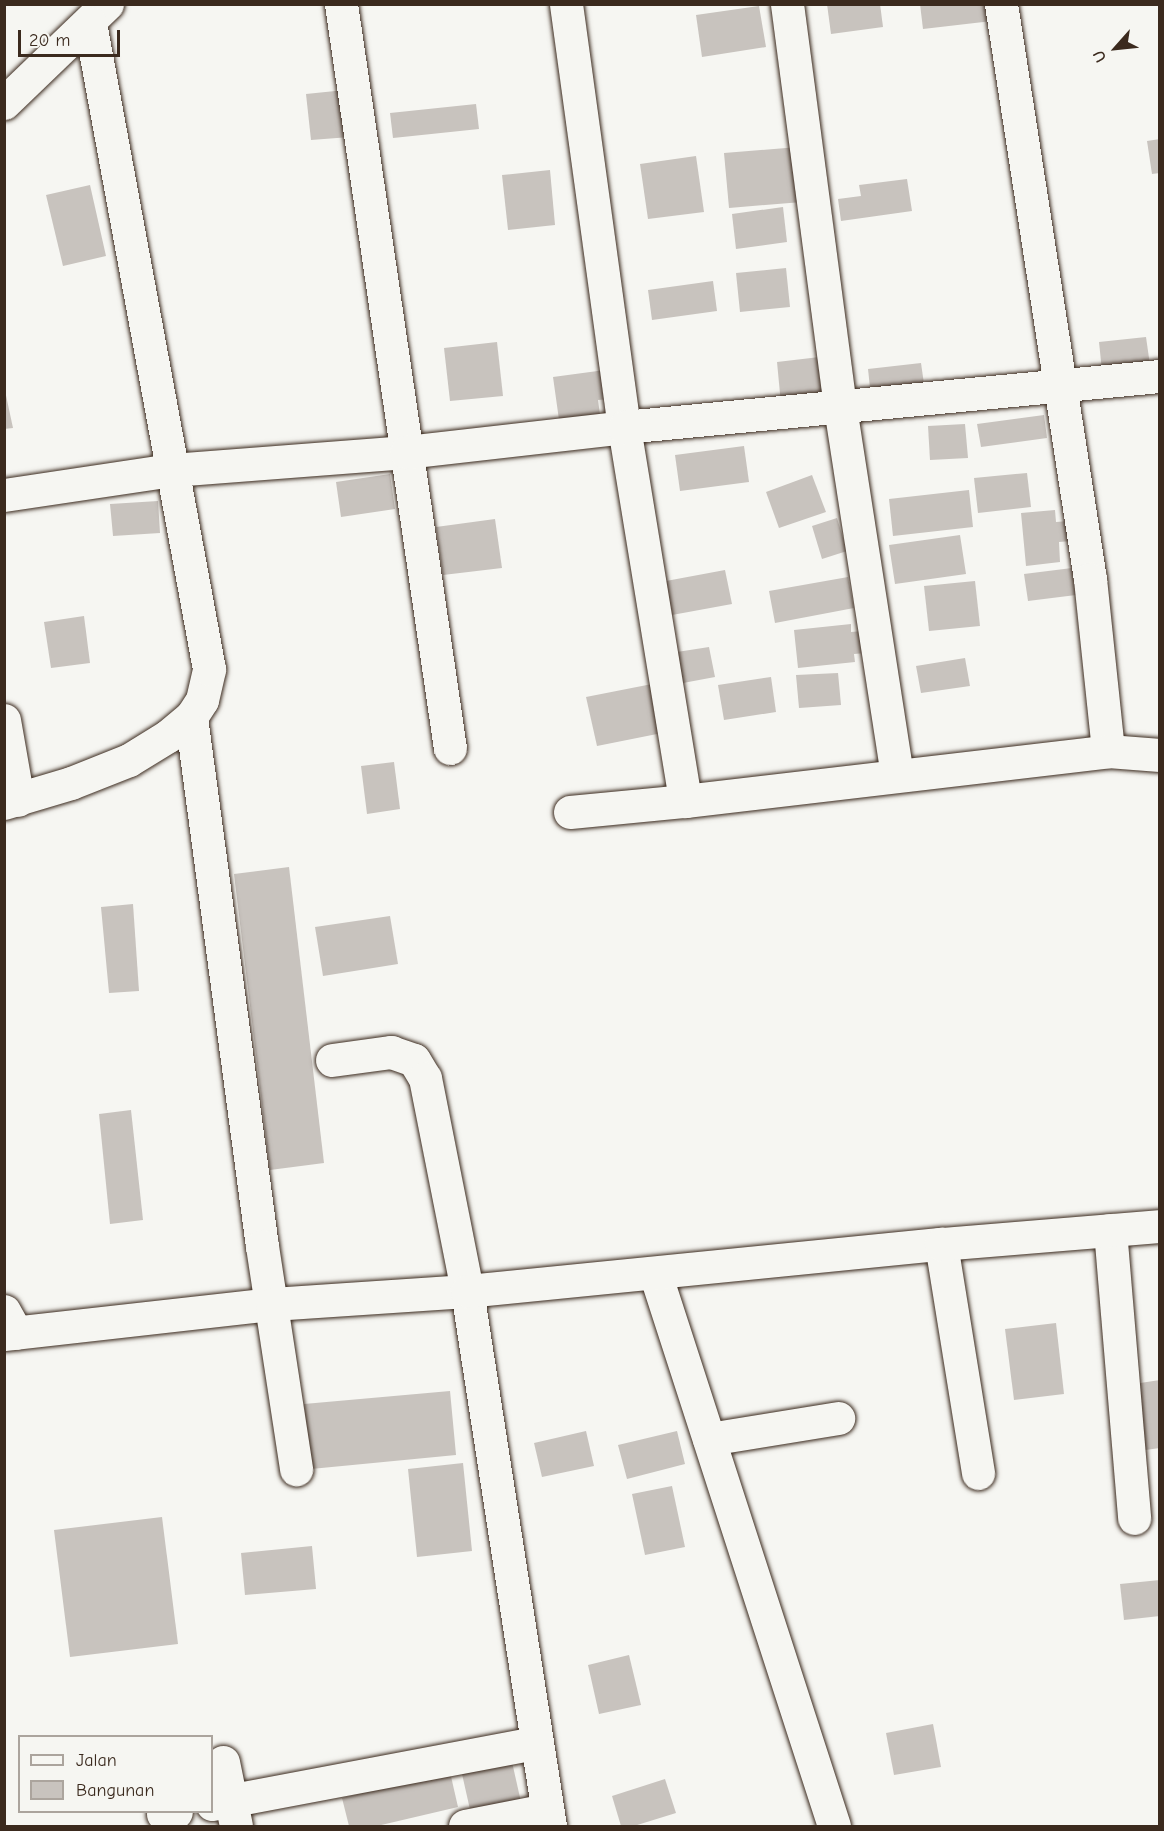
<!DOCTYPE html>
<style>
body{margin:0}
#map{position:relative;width:1164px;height:1831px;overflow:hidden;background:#f6f6f2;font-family:"Comic Neue",sans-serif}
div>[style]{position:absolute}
.building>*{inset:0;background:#c8c3be}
.roads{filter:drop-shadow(0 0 2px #3b2a1e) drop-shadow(0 0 2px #3b2a1e)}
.minor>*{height:33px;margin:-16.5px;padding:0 16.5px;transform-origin:16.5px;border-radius:16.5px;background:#f6f6f2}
.secondary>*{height:33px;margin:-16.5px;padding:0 16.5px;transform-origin:16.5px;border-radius:16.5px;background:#f6f6f2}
span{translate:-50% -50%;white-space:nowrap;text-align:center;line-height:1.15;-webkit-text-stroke:4.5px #f6f6f2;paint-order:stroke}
.frame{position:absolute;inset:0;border:6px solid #3b2a1e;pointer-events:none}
.legend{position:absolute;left:18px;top:1735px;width:195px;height:78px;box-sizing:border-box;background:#f6f6f2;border:2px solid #aba49d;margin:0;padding:8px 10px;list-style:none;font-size:18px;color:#3b2a1e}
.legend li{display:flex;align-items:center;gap:12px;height:30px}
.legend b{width:30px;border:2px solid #aba49d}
.north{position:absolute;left:1086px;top:18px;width:60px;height:60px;-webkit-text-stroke:4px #f6f6f2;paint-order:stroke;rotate:243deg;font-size:16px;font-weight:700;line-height:24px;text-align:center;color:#3b2a1e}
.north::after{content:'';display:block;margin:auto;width:21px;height:27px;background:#3b2a1e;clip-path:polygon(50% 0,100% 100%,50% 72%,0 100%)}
.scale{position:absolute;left:18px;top:30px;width:102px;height:27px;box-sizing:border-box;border:3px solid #3b2a1e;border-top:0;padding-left:8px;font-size:18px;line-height:21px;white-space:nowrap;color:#3b2a1e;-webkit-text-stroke:4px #f6f6f2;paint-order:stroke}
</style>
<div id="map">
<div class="building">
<div style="clip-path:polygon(827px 4px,880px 4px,883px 27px,831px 34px)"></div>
<div style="clip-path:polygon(920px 4px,990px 4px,992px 21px,923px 29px)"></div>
<div style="clip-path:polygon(759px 6px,766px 47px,702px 57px,696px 15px)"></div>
<div style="clip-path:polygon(345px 90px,350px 137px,311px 140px,306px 94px)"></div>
<div style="clip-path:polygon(476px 104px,479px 129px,393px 138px,390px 113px)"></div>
<div style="clip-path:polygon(1160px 139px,1160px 173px,1152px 174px,1147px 141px)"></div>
<div style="clip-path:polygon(798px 147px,802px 202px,729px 208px,724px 153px)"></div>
<div style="clip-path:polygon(696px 156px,704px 212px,648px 219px,640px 164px)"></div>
<div style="clip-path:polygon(550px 170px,555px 225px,508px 230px,502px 175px)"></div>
<div style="clip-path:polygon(907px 179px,912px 211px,841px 221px,838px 199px,861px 196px,859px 185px)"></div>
<div style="clip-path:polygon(90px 185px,106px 256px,63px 266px,46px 195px)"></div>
<div style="clip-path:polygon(783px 207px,787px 242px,736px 249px,732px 214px)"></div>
<div style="clip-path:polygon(786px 268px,790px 307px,740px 312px,736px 273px)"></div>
<div style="clip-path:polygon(713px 281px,717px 311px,652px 320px,648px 290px)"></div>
<div style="clip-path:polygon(1146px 337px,1150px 365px,1102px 371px,1099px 342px)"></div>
<div style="clip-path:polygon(497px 342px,503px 396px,450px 401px,444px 348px)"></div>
<div style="clip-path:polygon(828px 356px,832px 399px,781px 404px,777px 362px)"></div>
<div style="clip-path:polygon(921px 363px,925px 391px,871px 397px,868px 369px)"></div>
<div style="clip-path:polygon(605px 370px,610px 399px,598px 400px,601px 422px,560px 427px,553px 377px)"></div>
<div style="clip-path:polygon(4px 386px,13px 428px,4px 429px)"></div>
<div style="clip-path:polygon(1044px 415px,1047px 438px,981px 447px,977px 424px)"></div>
<div style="clip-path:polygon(965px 424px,968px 458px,930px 460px,928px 426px)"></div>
<div style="clip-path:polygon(744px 446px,749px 482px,680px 491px,675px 455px)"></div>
<div style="clip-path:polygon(1027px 473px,1031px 507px,978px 513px,974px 478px)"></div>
<div style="clip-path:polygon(390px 474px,395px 509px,341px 517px,336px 482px)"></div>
<div style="clip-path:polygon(812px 475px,826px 512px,779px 528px,766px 492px)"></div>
<div style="clip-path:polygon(969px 490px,973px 527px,893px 536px,889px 499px)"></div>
<div style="clip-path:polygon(158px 501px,160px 533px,113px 536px,110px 504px)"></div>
<div style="clip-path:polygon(1055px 510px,1056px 522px,1069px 521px,1071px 541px,1059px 542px,1060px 562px,1026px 566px,1021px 513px)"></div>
<div style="clip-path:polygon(837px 518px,847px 551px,822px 559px,812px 526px)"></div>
<div style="clip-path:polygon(495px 519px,502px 568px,443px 575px,436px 527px)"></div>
<div style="clip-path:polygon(960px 535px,966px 574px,895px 584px,889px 545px)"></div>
<div style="clip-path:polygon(1072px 568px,1076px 595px,1028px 601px,1024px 574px)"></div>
<div style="clip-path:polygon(725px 570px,732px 604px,672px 615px,666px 581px)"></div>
<div style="clip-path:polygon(848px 577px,854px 608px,775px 623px,769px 591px)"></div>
<div style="clip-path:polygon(975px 581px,980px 626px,929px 631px,924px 586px)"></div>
<div style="clip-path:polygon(84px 616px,90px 663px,51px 668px,44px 622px)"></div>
<div style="clip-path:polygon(851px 624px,851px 632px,863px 631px,866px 653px,854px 654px,855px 662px,798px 668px,794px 630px)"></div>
<div style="clip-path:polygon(709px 647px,715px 677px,683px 683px,677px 652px)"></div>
<div style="clip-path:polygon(965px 658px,970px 686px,921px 693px,916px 666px)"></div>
<div style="clip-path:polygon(838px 673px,841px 705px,799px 708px,796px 675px)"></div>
<div style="clip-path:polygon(771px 677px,776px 712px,724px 720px,718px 685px)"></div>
<div style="clip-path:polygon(652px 684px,662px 733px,597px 746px,586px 697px)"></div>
<div style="clip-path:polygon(394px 762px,400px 809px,367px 814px,361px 766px)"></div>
<div style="clip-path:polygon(289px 867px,324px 1163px,270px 1170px,234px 874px)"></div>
<div style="clip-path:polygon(133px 904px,139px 991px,109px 993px,101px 907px)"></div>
<div style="clip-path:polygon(390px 916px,398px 964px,323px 976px,315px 927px)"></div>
<div style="clip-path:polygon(131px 1110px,143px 1220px,110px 1224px,99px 1114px)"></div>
<div style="clip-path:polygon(1056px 1323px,1064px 1394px,1014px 1400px,1005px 1329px)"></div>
<div style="clip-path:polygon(1160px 1380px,1160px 1448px,1138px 1451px,1127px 1385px)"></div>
<div style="clip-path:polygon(450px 1391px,456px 1455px,311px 1469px,304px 1404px)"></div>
<div style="clip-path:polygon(586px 1431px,594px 1466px,542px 1477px,534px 1443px)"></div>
<div style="clip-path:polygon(677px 1431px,685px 1464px,627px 1479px,618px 1445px)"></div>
<div style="clip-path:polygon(463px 1463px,472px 1551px,417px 1557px,408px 1469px)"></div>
<div style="clip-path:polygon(672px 1486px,685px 1547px,645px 1555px,632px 1494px)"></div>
<div style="clip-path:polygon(162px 1517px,178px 1644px,70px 1657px,54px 1530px)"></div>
<div style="clip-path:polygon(312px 1546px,316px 1589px,245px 1595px,241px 1553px)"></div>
<div style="clip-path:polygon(1160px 1580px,1160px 1616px,1124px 1620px,1120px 1584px)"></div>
<div style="clip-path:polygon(629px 1655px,641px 1705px,599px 1714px,588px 1665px)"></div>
<div style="clip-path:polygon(933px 1724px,941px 1767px,894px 1775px,886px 1733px)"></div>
<div style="clip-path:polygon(512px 1762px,521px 1802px,471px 1814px,462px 1774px)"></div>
<div style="clip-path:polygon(450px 1772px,458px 1807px,377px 1826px,349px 1826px,342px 1798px)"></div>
<div style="clip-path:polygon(665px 1779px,676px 1813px,634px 1826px,621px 1826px,612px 1796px)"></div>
</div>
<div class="roads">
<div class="minor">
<div style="left:341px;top:4px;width:752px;rotate:81.67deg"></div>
<div style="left:566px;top:4px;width:427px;rotate:82.2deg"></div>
<div style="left:624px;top:427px;width:379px;rotate:80.7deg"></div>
<div style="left:787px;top:4px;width:406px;rotate:82.5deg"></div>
<div style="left:840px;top:407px;width:372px;rotate:81.2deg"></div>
<div style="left:1001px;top:4px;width:582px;rotate:81.2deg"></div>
<div style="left:1090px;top:579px;width:173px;rotate:84deg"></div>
<div style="left:4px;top:103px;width:143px;rotate:-43.9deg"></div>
<div style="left:4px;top:495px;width:170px;rotate:-8.5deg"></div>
<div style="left:172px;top:470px;width:235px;rotate:-4.4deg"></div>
<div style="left:406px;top:452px;width:219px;rotate:-6.5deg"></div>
<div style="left:624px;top:427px;width:538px;rotate:-5.44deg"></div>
<div style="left:191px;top:717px;width:534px;rotate:82.36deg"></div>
<div style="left:262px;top:1246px;width:226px;rotate:81.3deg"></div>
<div style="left:4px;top:720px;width:81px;rotate:80.1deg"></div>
<div style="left:4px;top:803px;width:70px;rotate:-16.6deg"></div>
<div style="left:71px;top:783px;width:62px;rotate:-21.6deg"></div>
<div style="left:129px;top:760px;width:46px;rotate:-31.6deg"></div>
<div style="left:168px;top:736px;width:30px;rotate:-40deg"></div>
<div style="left:191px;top:717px;width:20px;rotate:-57deg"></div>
<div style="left:202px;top:700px;width:32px;rotate:-77deg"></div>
<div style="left:209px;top:669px;width:657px;rotate:-100.44deg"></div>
<div style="left:570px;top:812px;width:116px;rotate:-5.5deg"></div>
<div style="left:685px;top:801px;width:426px;rotate:-6.7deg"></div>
<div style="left:1108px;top:751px;width:52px;rotate:4.4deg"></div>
<div style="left:332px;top:1060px;width:60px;rotate:-7.7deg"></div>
<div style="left:391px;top:1052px;width:24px;rotate:19deg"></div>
<div style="left:414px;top:1060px;width:21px;rotate:59deg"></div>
<div style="left:425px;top:1078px;width:217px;rotate:78.8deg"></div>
<div style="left:467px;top:1291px;width:541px;rotate:81.18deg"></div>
<div style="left:1110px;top:1230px;width:289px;rotate:85.2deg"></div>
<div style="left:941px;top:1244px;width:232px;rotate:80.8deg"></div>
<div style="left:655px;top:1273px;width:581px;rotate:72.06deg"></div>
<div style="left:4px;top:1311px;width:25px;rotate:61deg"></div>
<div style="left:709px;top:1439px;width:131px;rotate:-9.2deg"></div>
<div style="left:223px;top:1762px;width:65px;rotate:78.5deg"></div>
<div style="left:212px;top:1804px;width:330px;rotate:-10.7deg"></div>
<div style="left:163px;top:1814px;width:13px;rotate:-9deg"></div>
<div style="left:465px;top:1826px;width:83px;rotate:-11.2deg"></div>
</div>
<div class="secondary">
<div style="left:4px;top:1334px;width:270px;rotate:-6.4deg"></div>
<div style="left:272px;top:1304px;width:195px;rotate:-3.8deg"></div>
<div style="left:467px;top:1291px;width:476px;rotate:-5.7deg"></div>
<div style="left:941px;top:1244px;width:220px;rotate:-4.7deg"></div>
</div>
</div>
<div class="frame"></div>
<ul class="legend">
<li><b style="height:8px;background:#f6f6f2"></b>Jalan</li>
<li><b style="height:16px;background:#c8c3be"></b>Bangunan</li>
</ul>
<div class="north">U</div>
<div class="scale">20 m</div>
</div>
